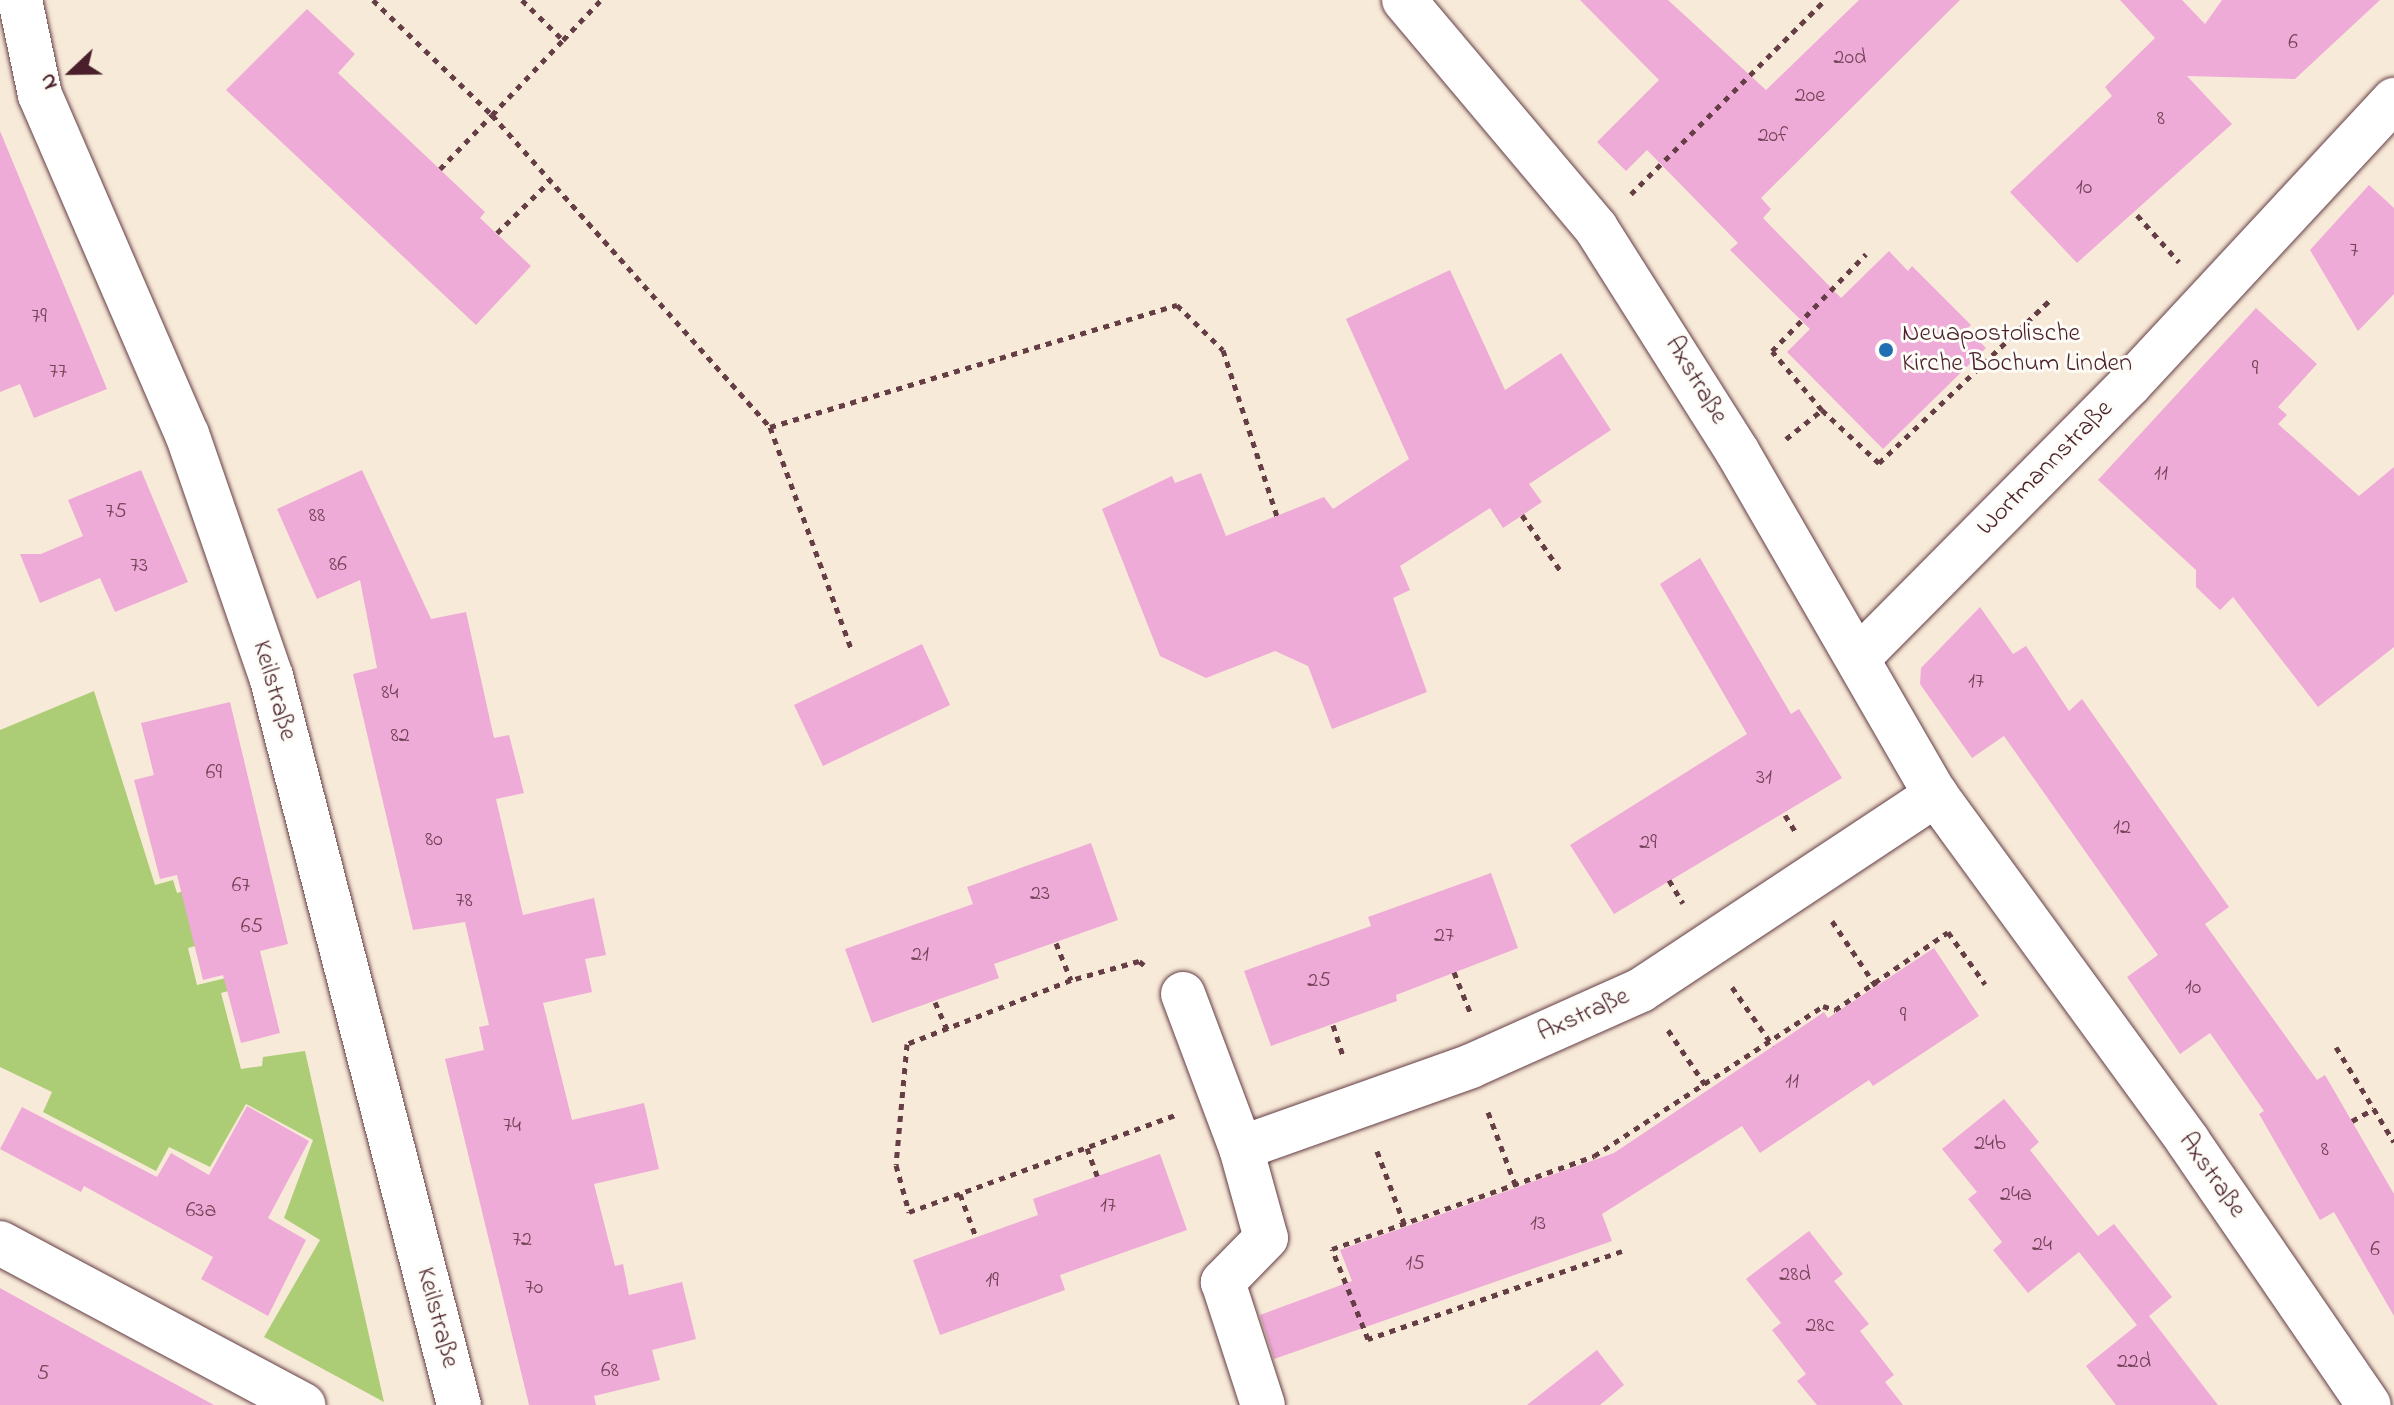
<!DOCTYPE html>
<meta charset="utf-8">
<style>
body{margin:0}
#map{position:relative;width:2394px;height:1405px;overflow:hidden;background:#f8ead8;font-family:"Indie Flower",sans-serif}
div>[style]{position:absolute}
.green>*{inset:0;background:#accd75}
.building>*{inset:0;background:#efabd8}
.path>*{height:5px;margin-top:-2.5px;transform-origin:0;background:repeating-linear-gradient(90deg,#643d45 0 6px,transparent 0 12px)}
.roads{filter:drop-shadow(0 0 2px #643d45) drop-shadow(0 0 2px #643d45)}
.street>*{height:44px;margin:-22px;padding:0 22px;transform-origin:22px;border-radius:22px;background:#fff}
.dots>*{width:22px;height:22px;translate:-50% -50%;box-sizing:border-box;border:4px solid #fdfcf7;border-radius:50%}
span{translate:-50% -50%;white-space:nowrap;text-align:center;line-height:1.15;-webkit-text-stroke:6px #fdfcf7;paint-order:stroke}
.number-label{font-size:22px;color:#734256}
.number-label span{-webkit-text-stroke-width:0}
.poi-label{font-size:26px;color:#4a1f2b}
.left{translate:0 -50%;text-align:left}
.street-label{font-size:26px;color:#4a1f2b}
.north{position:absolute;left:32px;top:32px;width:80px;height:80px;-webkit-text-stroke:6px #fdfcf7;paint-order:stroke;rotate:248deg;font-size:22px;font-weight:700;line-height:32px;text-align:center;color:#4a1f2b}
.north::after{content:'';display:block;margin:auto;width:28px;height:36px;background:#4a1f2b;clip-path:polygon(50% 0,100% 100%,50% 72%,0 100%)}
</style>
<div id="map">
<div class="green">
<div style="clip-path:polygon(94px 691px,155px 885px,173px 880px,177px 893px,201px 886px,218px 940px,188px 948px,197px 985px,247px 973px,250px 985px,221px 993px,241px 1069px,262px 1066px,263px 1057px,305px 1051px,384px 1402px,264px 1337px,320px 1240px,284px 1218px,313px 1140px,246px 1104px,210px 1167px,169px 1147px,156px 1171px,43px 1112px,52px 1092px,0 1067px,0 730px)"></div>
</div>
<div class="building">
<div style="clip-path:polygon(1580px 0,1668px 0,1766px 90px,1859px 0,1960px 0,1761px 198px,1771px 209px,1763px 218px,1841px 298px,1889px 251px,1908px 271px,1912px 266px,1971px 325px,1967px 329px,1986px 348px,1883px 449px,1787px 352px,1810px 329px,1730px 250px,1738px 243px,1647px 150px,1626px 171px,1597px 142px,1659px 80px)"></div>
<div style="clip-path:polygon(2120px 0,2182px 0,2205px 24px,2222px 0,2380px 0,2295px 79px,2187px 76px,2232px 124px,2077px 263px,2010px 192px,2112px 96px,2105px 87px,2155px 38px)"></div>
<div style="clip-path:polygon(307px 9px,355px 54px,338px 73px,485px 212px,480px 218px,531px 266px,476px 325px,226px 90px)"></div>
<div style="clip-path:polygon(0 131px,107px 389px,34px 418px,20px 384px,0 392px)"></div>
<div style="clip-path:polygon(2369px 185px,2394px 208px,2394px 294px,2358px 331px,2310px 250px)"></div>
<div style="clip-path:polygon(1450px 270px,1505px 390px,1561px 353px,1611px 430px,1529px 484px,1542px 502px,1503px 528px,1490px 508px,1400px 566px,1410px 590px,1393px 598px,1427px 692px,1332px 729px,1308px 666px,1275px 651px,1206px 678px,1160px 656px,1102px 509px,1172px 476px,1175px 483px,1201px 473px,1226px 536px,1324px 497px,1333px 509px,1409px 459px,1346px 319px)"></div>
<div style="clip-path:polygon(2256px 308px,2317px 364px,2278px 407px,2287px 415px,2278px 424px,2359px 496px,2394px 467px,2394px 647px,2318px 707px,2233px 597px,2220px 610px,2196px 587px,2196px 570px,2098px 480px)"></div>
<div style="clip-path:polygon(141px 470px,188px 582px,115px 612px,100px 578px,40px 603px,20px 554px,41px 554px,83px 536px,68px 500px)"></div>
<div style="clip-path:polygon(362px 470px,431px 619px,466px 612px,494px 738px,509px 735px,524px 793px,496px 799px,523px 915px,594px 898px,606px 955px,585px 959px,592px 992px,543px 1003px,572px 1120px,644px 1103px,659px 1169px,594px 1184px,615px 1266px,623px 1264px,629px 1295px,682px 1282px,696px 1339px,652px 1350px,660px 1380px,594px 1396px,596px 1405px,529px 1405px,445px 1059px,484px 1050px,479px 1027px,489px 1025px,465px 922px,413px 930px,353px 674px,377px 668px,360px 580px,317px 599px,277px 509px)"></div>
<div style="clip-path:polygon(1700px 558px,1791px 714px,1799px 709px,1842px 778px,1614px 914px,1570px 845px,1747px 734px,1660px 584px)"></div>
<div style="clip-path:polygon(1980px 607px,2013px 654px,2026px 646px,2069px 711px,2082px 699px,2229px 907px,2205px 924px,2317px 1080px,2325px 1075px,2394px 1194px,2394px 1316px,2334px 1212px,2320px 1220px,2259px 1114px,2264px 1111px,2210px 1033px,2180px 1054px,2127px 977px,2158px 955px,2004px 736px,1972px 758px,1920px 684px,1921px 668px)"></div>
<div style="clip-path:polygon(922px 644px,950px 705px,823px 766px,794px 705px)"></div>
<div style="clip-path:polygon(230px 702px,288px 944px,260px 951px,280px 1033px,241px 1043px,223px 975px,203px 980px,177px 875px,160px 879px,134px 780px,154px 775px,141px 723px)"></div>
<div style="clip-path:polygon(1091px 843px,1118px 920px,994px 964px,999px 978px,872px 1023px,845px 949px,973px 904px,967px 887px)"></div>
<div style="clip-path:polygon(1491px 873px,1518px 948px,1396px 995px,1397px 1001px,1271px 1046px,1244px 971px,1371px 926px,1368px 917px)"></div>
<div style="clip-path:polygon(1934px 948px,1979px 1016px,1873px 1086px,1869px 1080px,1760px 1153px,1742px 1126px,1602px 1214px,1612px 1241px,1274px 1359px,1260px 1315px,1352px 1281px,1340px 1250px,1614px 1153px,1824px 1012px,1828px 1018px)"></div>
<div style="clip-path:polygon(2004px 1099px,2039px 1142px,2030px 1150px,2098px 1236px,2114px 1224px,2172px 1297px,2149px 1316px,2218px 1405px,2116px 1405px,2086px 1366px,2137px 1325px,2079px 1252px,2028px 1293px,1993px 1250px,2002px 1242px,1968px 1199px,1977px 1192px,1942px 1149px)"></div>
<div style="clip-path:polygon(247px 1106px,309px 1141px,268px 1218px,306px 1240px,268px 1316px,201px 1279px,213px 1257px,84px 1186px,81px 1192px,0 1149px,22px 1107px,157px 1177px,171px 1153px,209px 1175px)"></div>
<div style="clip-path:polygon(1160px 1154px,1187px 1230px,1060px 1275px,1065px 1290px,940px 1335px,913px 1260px,1038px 1215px,1033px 1199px)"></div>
<div style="clip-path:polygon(1809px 1231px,1843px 1274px,1834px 1281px,1869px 1324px,1860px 1331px,1894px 1375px,1885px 1382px,1903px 1405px,1817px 1405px,1797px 1381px,1806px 1374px,1772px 1330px,1781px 1323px,1746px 1279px)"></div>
<div style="clip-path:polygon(0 1288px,103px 1345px,214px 1405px,0 1405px)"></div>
<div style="clip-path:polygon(1597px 1350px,1624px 1385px,1600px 1405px,1527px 1405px)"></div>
</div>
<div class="path">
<div style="left:373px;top:0;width:165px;rotate:44deg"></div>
<div style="left:492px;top:115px;width:103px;rotate:-46.6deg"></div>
<div style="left:522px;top:0;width:57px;rotate:44.3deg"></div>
<div style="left:563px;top:40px;width:55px;rotate:-46.5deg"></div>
<div style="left:440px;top:169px;width:75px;rotate:-46.1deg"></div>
<div style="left:492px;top:115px;width:418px;rotate:48.3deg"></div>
<div style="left:770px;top:427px;width:425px;rotate:-16.7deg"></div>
<div style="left:1177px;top:305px;width:64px;rotate:44.4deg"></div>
<div style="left:1223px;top:350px;width:175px;rotate:72deg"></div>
<div style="left:1631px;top:194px;width:274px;rotate:-45deg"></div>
<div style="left:2137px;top:215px;width:63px;rotate:48.2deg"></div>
<div style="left:497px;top:233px;width:74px;rotate:-44.5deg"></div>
<div style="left:1822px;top:410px;width:77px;rotate:-130.3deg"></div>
<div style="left:1772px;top:351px;width:135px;rotate:-45.9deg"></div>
<div style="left:770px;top:427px;width:239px;rotate:69.9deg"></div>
<div style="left:1786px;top:439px;width:46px;rotate:-38.9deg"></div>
<div style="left:1822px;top:410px;width:78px;rotate:42.9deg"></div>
<div style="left:1879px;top:463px;width:239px;rotate:-43.6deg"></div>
<div style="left:1522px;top:515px;width:67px;rotate:55.4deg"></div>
<div style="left:1785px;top:815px;width:19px;rotate:58deg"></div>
<div style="left:1669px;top:880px;width:27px;rotate:59deg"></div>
<div style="left:1832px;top:921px;width:78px;rotate:55.9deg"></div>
<div style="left:1056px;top:943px;width:40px;rotate:68deg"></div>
<div style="left:1144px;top:965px;width:6px;rotate:-141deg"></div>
<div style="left:1139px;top:961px;width:71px;rotate:164.4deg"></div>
<div style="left:1071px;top:980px;width:176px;rotate:158.7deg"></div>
<div style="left:907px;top:1044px;width:121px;rotate:95.2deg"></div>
<div style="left:896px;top:1165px;width:49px;rotate:74.5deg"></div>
<div style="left:909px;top:1212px;width:283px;rotate:-20deg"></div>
<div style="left:1454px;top:972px;width:43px;rotate:68.2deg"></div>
<div style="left:1732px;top:987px;width:72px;rotate:55.2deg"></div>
<div style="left:935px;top:1002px;width:30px;rotate:66deg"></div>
<div style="left:1333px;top:1025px;width:35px;rotate:72deg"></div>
<div style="left:1668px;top:1030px;width:68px;rotate:55.8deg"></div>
<div style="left:2336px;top:1047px;width:111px;rotate:58.6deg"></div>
<div style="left:1488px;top:1112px;width:82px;rotate:69.4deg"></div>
<div style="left:2352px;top:1121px;width:25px;rotate:-29deg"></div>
<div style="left:1087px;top:1148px;width:30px;rotate:70deg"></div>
<div style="left:1377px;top:1151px;width:80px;rotate:69.5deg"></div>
<div style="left:960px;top:1194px;width:46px;rotate:69.6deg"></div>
<div style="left:1622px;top:1251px;width:269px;rotate:160.9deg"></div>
<div style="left:1368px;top:1339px;width:97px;rotate:-111.8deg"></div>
<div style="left:1332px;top:1249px;width:278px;rotate:-19.5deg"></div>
<div style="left:1594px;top:1156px;width:274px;rotate:-33.2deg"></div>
<div style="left:1823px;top:1006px;width:13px;rotate:18deg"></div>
<div style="left:1835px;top:1010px;width:137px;rotate:-34.6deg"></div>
<div style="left:1948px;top:932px;width:64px;rotate:54.6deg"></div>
</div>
<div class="roads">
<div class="street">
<div style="left:20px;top:0;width:97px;rotate:78.1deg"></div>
<div style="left:40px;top:95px;width:369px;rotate:66.6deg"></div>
<div style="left:187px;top:434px;width:256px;rotate:70.9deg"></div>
<div style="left:271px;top:676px;width:753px;rotate:75.54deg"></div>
<div style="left:1404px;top:0;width:298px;rotate:49.9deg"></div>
<div style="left:1596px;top:228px;width:264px;rotate:57.7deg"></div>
<div style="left:1737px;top:451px;width:397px;rotate:60deg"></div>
<div style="left:1936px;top:795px;width:428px;rotate:53.9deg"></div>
<div style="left:2188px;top:1141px;width:320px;rotate:55.6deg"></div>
<div style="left:1858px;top:658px;width:386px;rotate:-45.2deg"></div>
<div style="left:2130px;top:384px;width:388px;rotate:-47.1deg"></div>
<div style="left:1183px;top:994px;width:165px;rotate:69.4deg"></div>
<div style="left:1241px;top:1148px;width:244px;rotate:-19.6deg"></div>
<div style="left:1471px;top:1066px;width:186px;rotate:-24.1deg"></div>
<div style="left:1641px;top:990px;width:354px;rotate:-33.5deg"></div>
<div style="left:1241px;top:1148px;width:93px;rotate:74.5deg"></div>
<div style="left:1266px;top:1238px;width:62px;rotate:134.3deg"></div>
<div style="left:1223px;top:1282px;width:129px;rotate:72deg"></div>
<div style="left:0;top:1243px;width:344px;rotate:28.1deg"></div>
</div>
</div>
<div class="dots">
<div style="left:1886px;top:350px;background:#1f6fb2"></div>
</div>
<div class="number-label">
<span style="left:2293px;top:44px">6</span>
<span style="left:1850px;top:59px">20d</span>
<span style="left:1810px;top:97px">20e</span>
<span style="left:2161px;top:120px">8</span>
<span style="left:1773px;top:137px">20f</span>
<span style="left:2084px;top:189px">10</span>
<span style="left:2354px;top:252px">7</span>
<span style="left:39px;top:318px">79</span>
<span style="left:2255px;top:370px">9</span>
<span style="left:58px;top:373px">77</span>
<span style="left:2161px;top:475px">11</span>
<span style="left:116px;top:513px">75</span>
<span style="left:317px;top:517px">88</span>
<span style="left:338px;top:566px">86</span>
<span style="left:139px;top:567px">73</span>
<span style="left:1976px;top:683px">17</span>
<span style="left:390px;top:694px">84</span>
<span style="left:400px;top:737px">82</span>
<span style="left:214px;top:774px">69</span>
<span style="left:1764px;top:779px">31</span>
<span style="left:2122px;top:829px">12</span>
<span style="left:434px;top:841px">80</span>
<span style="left:1648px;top:844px">29</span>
<span style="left:241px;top:887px">67</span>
<span style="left:1040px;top:895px">23</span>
<span style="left:464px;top:902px">78</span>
<span style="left:252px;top:928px">65</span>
<span style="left:1444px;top:937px">27</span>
<span style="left:920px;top:956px">21</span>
<span style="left:1319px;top:982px">25</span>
<span style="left:2193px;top:989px">10</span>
<span style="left:1903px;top:1017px">9</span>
<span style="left:1792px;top:1083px">11</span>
<span style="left:512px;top:1127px">74</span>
<span style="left:1990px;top:1145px">24b</span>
<span style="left:2325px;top:1151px">8</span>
<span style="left:2016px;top:1196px">24a</span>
<span style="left:1108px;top:1207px">17</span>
<span style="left:201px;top:1212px">63a</span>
<span style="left:1538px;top:1225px">13</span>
<span style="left:522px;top:1241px">72</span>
<span style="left:2042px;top:1246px">24</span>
<span style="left:2375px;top:1251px">6</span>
<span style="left:1415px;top:1265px">15</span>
<span style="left:1795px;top:1276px">28d</span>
<span style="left:992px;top:1282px">19</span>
<span style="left:534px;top:1289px">70</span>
<span style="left:1820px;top:1327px">28c</span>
<span style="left:2134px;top:1363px">22d</span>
<span style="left:610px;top:1372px">68</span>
<span style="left:43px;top:1375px">5</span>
</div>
<div class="poi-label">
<span class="left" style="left:1902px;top:350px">Neuapostolische<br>Kirche Bochum Linden</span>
</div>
<div class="street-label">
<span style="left:1695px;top:381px;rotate:59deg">Axstraße</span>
<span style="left:2046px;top:469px;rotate:-45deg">Wortmannstraße</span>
<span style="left:273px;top:691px;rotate:74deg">Keilstraße</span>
<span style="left:1584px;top:1016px;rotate:-24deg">Axstraße</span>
<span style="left:2211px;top:1176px;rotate:55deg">Axstraße</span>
<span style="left:436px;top:1318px;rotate:75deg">Keilstraße</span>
</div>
<div class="north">N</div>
</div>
